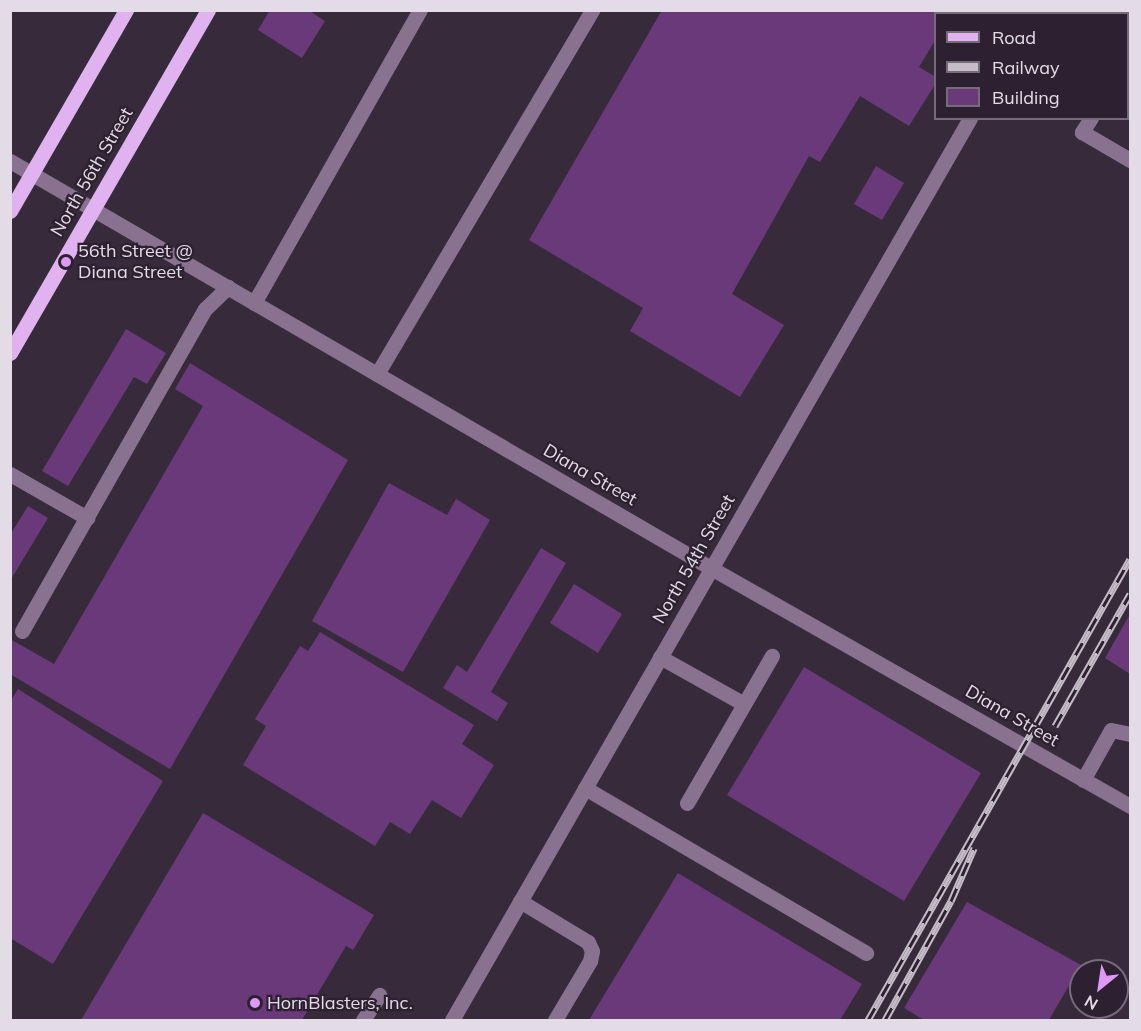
<!DOCTYPE html>
<style>
body{margin:0}
#map{position:relative;width:1141px;height:1031px;overflow:hidden;background:#372b3b;font-family:Mulish,sans-serif}
div>[style]{position:absolute}
.building>*{inset:0;background:#693979}
.minor>*{height:15px;margin:-7.5px;padding:0 7.5px;transform-origin:7.5px;border-radius:7.5px;background:#887290}
.major>*{height:15px;margin:-7.5px;padding:0 7.5px;transform-origin:7.5px;border-radius:7.5px;background:#e0b3f0}
.rail>*{height:7px;margin-top:-3.5px;transform-origin:0;background:repeating-linear-gradient(90deg,#2d2131 0 14px,#c4bcc7 0 28px);box-sizing:border-box;border-block:2px solid #c4bcc7}
.dots>*{width:16px;height:16px;translate:-50% -50%;box-sizing:border-box;border:3px solid #2d2131;border-radius:50%}
span{translate:-50% -50%;white-space:nowrap;text-align:center;line-height:1.15;-webkit-text-stroke:4.5px #2d2131;paint-order:stroke}
.street-label{font-size:18px;color:#e3dce6}
.poi-label{font-size:18px;color:#e3dce6}
.left{translate:0 -50%;text-align:left}
.frame{position:absolute;inset:0;border:12px solid #e3dce6;pointer-events:none}
.legend{position:absolute;left:934px;top:12px;width:195px;height:108px;box-sizing:border-box;background:#2d2131;border:2px solid #766c79;margin:0;padding:8px 10px;list-style:none;font-size:18px;color:#e3dce6}
.legend li{display:flex;align-items:center;gap:12px;height:30px}
.legend b{width:30px;border:2px solid #766c79}
.north{position:absolute;left:1069px;top:959px;width:60px;height:60px;box-sizing:border-box;background:#2d2131;border:2px solid #766c79;border-radius:50%;rotate:210deg;font-size:16px;font-weight:700;line-height:24px;text-align:center;color:#e3dce6}
.north::after{content:'';display:block;margin:auto;width:21px;height:27px;background:#dd99f4;clip-path:polygon(50% 0,100% 100%,50% 72%,0 100%)}
</style>
<div id="map">
<div class="building">
<div style="clip-path:polygon(270px 10px,308px 10px,325px 21px,302px 58px,258px 30px)"></div>
<div style="clip-path:polygon(662px 10px,952px 10px,936px 14px,936px 39px,919px 67px,936px 77px,936px 83px,909px 126px,860px 96px,820px 162px,809px 156px,732px 294px,784px 325px,740px 397px,630px 331px,643px 308px,529px 240px)"></div>
<div style="clip-path:polygon(876px 166px,904px 183px,882px 220px,854px 204px)"></div>
<div style="clip-path:polygon(126px 329px,166px 353px,147px 384px,134px 377px,68px 486px,42px 471px)"></div>
<div style="clip-path:polygon(190px 363px,348px 460px,170px 769px,10px 674px,10px 639px,54px 664px,203px 406px,175px 389px)"></div>
<div style="clip-path:polygon(389px 483px,447px 515px,456px 499px,490px 520px,403px 672px,312px 621px)"></div>
<div style="clip-path:polygon(28px 506px,48px 518px,10px 581px,10px 535px)"></div>
<div style="clip-path:polygon(541px 548px,566px 563px,491px 692px,508px 703px,497px 721px,443px 688px,457px 665px,467px 672px)"></div>
<div style="clip-path:polygon(574px 584px,622px 614px,598px 653px,550px 623px)"></div>
<div style="clip-path:polygon(1130px 614px,1130px 674px,1105px 658px)"></div>
<div style="clip-path:polygon(320px 632px,474px 725px,462px 744px,494px 765px,461px 818px,432px 800px,410px 834px,390px 822px,375px 846px,243px 765px,266px 726px,255px 719px,300px 646px,308px 651px)"></div>
<div style="clip-path:polygon(804px 667px,981px 773px,904px 901px,727px 795px)"></div>
<div style="clip-path:polygon(18px 689px,163px 781px,53px 964px,10px 938px,10px 702px)"></div>
<div style="clip-path:polygon(203px 813px,374px 915px,353px 950px,346px 946px,302px 1020px,81px 1020px)"></div>
<div style="clip-path:polygon(678px 873px,862px 984px,840px 1020px,589px 1020px)"></div>
<div style="clip-path:polygon(967px 902px,1081px 965px,1049px 1020px,924px 1020px,904px 1008px)"></div>
</div>
<div class="minor">
<div style="left:1031px;top:14px;width:4px;rotate:-63deg"></div>
<div style="left:1128px;top:55px;width:5px;rotate:-68deg"></div>
<div style="left:1091px;top:118px;width:17px;rotate:123deg"></div>
<div style="left:1082px;top:132px;width:56px;rotate:30.3deg"></div>
<div style="left:10px;top:161px;width:811px;rotate:30.14deg"></div>
<div style="left:711px;top:568px;width:482px;rotate:29.6deg"></div>
<div style="left:254px;top:303px;width:337px;rotate:-60.5deg"></div>
<div style="left:377px;top:374px;width:423px;rotate:-59.4deg"></div>
<div style="left:10px;top:474px;width:89px;rotate:29.7deg"></div>
<div style="left:22px;top:631px;width:370px;rotate:-60.4deg"></div>
<div style="left:205px;top:309px;width:32px;rotate:-44deg"></div>
<div style="left:660px;top:657px;width:96px;rotate:29.2deg"></div>
<div style="left:1083px;top:780px;width:57px;rotate:-60.8deg"></div>
<div style="left:1111px;top:730px;width:19px;rotate:12deg"></div>
<div style="left:585px;top:788px;width:326px;rotate:30.4deg"></div>
<div style="left:687px;top:803px;width:170px;rotate:-60deg"></div>
<div style="left:520px;top:901px;width:79px;rotate:31.1deg"></div>
<div style="left:588px;top:942px;width:10px;rotate:66deg"></div>
<div style="left:592px;top:951px;width:10px;rotate:101deg"></div>
<div style="left:590px;top:961px;width:69px;rotate:120.7deg"></div>
<div style="left:363px;top:1020px;width:30px;rotate:-57deg"></div>
<div style="left:452px;top:1020px;width:1040px;rotate:-60.13deg"></div>
</div>
<div class="major">
<div style="left:10px;top:211px;width:232px;rotate:-60deg"></div>
<div style="left:10px;top:353px;width:396px;rotate:-60deg"></div>
</div>
<div class="rail">
<div style="left:1055px;top:726px;width:152px;rotate:-60.4deg"></div>
<div style="left:868px;top:1020px;width:530px;rotate:-60.39deg"></div>
<div style="left:885px;top:1020px;width:136px;rotate:-61deg"></div>
<div style="left:951px;top:901px;width:58px;rotate:-66.5deg"></div>
</div>
<div class="dots">
<div style="left:66px;top:262px;background:#dd99f4"></div>
<div style="left:255px;top:1003px;background:#dd99f4"></div>
</div>
<div class="street-label">
<span style="left:92px;top:172px;rotate:-60deg">North 56th Street</span>
<span style="left:590px;top:475px;rotate:30deg">Diana Street</span>
<span style="left:694px;top:559px;rotate:-60deg">North 54th Street</span>
<span style="left:1012px;top:716px;rotate:30deg">Diana Street</span>
</div>
<div class="poi-label">
<span class="left" style="left:78px;top:262px">56th Street @<br>Diana Street</span>
<span class="left" style="left:267px;top:1003px">HornBlasters, Inc.</span>
</div>
<div class="frame"></div>
<ul class="legend">
<li><b style="height:8px;background:#e0b3f0"></b>Road</li>
<li><b style="height:8px;background:#c4bcc7"></b>Railway</li>
<li><b style="height:16px;background:#693979"></b>Building</li>
</ul>
<div class="north">N</div>
</div>
